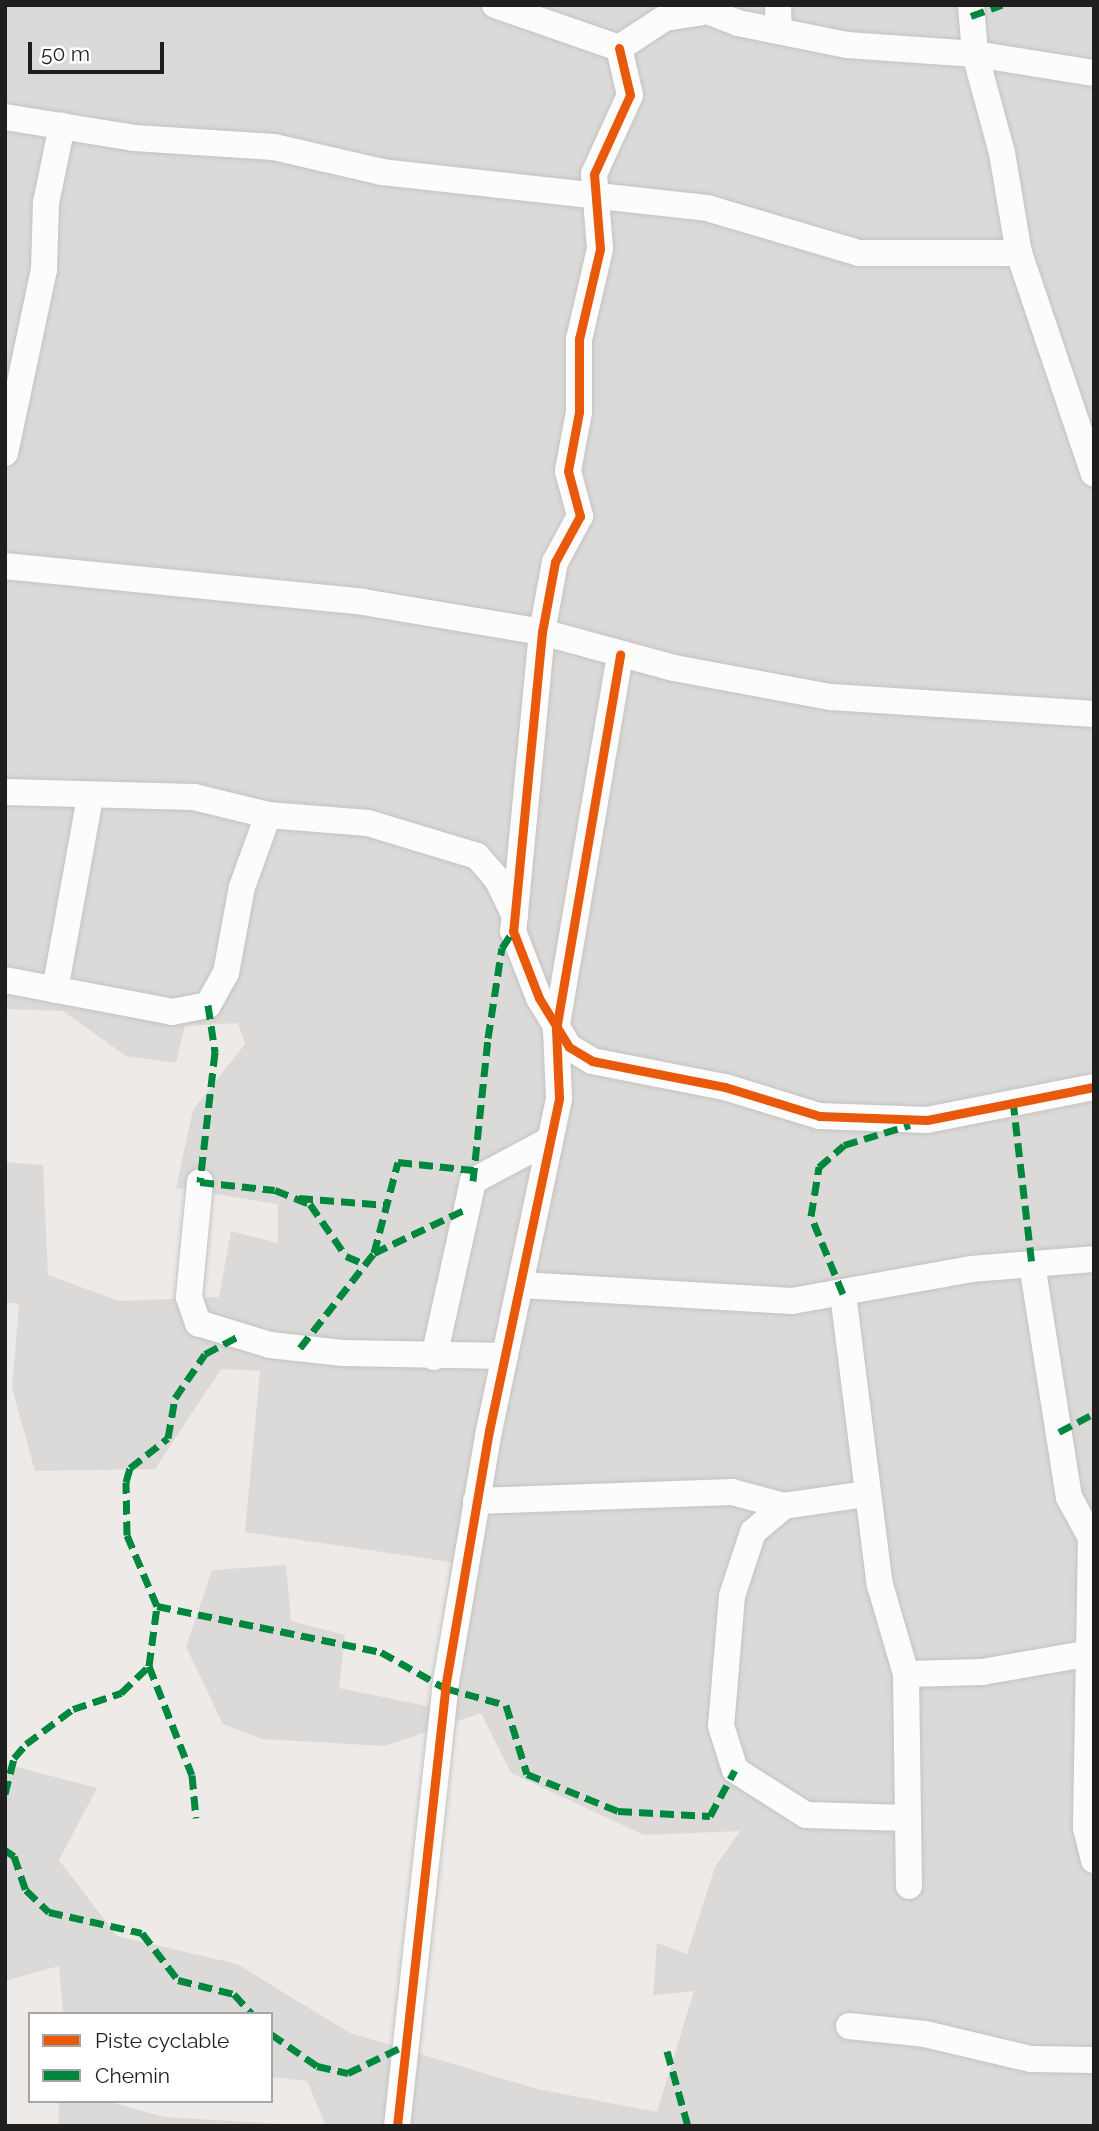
<!DOCTYPE html>
<style>
body{margin:0}
#map{position:relative;width:1099px;height:2131px;overflow:hidden;background:#edeae8;font-family:Raleway,sans-serif}
div>[style]{position:absolute}
.residential>*{inset:0;background:#dcdad9}
.roads{filter:drop-shadow(0 0 2px #c4c3c2) drop-shadow(0 0 2px #c4c3c2)}
.minor>*{height:26px;margin:-13px;padding:0 13px;transform-origin:13px;border-radius:13px;background:#fcfcfc}
.quiet>*{height:7px;margin-top:-3.5px;transform-origin:0;background:repeating-linear-gradient(90deg,#00873e 0 14px,transparent 0 21px)}
.cycleway>*{height:9px;margin:-4.5px;padding:0 4.5px;transform-origin:4.5px;border-radius:4.5px;background:#e8590c}
span{translate:-50% -50%;white-space:nowrap;text-align:center;line-height:1.15;-webkit-text-stroke:5px #fff;paint-order:stroke}
.frame{position:absolute;inset:0;border:7px solid #1f1f1f;pointer-events:none}
.legend{position:absolute;left:28px;top:2012px;width:245px;height:91px;box-sizing:border-box;background:#fff;border:2px solid #a5a5a5;margin:0;padding:9px 12px;list-style:none;font-size:21px;color:#1f1f1f}
.legend li{display:flex;align-items:center;gap:14px;height:35px}
.legend b{width:35px;border:2px solid #a5a5a5}
.scale{position:absolute;left:28px;top:42px;width:136px;height:32px;box-sizing:border-box;border:4px solid #1f1f1f;border-top:0;padding-left:9px;font-size:21px;line-height:24px;white-space:nowrap;color:#1f1f1f;-webkit-text-stroke:5px #fff;paint-order:stroke}
</style>
<div id="map">
<div class="residential">
<div style="clip-path:polygon(5px 5px,1094px 5px,1094px 2126px,326px 2126px,307px 2081px,271px 2077px,271px 2014px,63px 2014px,59px 1966px,5px 1981px,5px 1764px,97px 1788px,59px 1860px,117px 1936px,237px 1964px,350px 2033px,537px 2089px,657px 2112px,694px 1991px,653px 1995px,657px 1943px,687px 1954px,715px 1867px,740px 1831px,644px 1835px,511px 1773px,481px 1713px,385px 1746px,262px 1739px,223px 1724px,186px 1647px,212px 1570px,286px 1565px,291px 1621px,345px 1635px,339px 1688px,432px 1707px,451px 1562px,245px 1532px,260px 1371px,221px 1369px,155px 1469px,35px 1471px,12px 1388px,19px 1304px,5px 1302px,5px 1162px,43px 1165px,48px 1275px,119px 1301px,219px 1297px,231px 1231px,278px 1243px,278px 1204px,176px 1188px,193px 1110px,245px 1044px,238px 1023px,185px 1026px,176px 1063px,126px 1056px,63px 1011px,5px 1009px)"></div>
<div style="clip-path:polygon(59px 2101px,106px 2101px,164px 2117px,316px 2126px,58px 2126px)"></div>
</div>
<div class="roads">
<div class="minor">
<div style="left:495px;top:5px;width:131px;rotate:19.1deg"></div>
<div style="left:692px;top:5px;width:49px;rotate:21.4deg"></div>
<div style="left:738px;top:23px;width:111px;rotate:11.4deg"></div>
<div style="left:847px;top:45px;width:128px;rotate:4deg"></div>
<div style="left:975px;top:54px;width:121px;rotate:9.1deg"></div>
<div style="left:778px;top:5px;width:26px;rotate:88deg"></div>
<div style="left:971px;top:5px;width:49px;rotate:85.3deg"></div>
<div style="left:975px;top:54px;width:103px;rotate:74.7deg"></div>
<div style="left:1002px;top:153px;width:101px;rotate:80.4deg"></div>
<div style="left:1019px;top:253px;width:233px;rotate:71.3deg"></div>
<div style="left:619px;top:48px;width:48px;rotate:76.8deg"></div>
<div style="left:630px;top:95px;width:87px;rotate:114.5deg"></div>
<div style="left:594px;top:174px;width:75px;rotate:85.4deg"></div>
<div style="left:600px;top:249px;width:92px;rotate:103.1deg"></div>
<div style="left:579px;top:339px;width:73px;rotate:90deg"></div>
<div style="left:579px;top:412px;width:60px;rotate:100.6deg"></div>
<div style="left:568px;top:471px;width:47px;rotate:75.1deg"></div>
<div style="left:580px;top:516px;width:52px;rotate:118.5deg"></div>
<div style="left:555px;top:562px;width:71px;rotate:100.5deg"></div>
<div style="left:542px;top:632px;width:300px;rotate:95.5deg"></div>
<div style="left:513px;top:931px;width:72px;rotate:68.8deg"></div>
<div style="left:539px;top:998px;width:57px;rotate:58.5deg"></div>
<div style="left:569px;top:1047px;width:27px;rotate:31deg"></div>
<div style="left:592px;top:1061px;width:136px;rotate:11.1deg"></div>
<div style="left:725px;top:1087px;width:98px;rotate:17.1deg"></div>
<div style="left:819px;top:1116px;width:108px;rotate:2.1deg"></div>
<div style="left:927px;top:1120px;width:170px;rotate:-11.2deg"></div>
<div style="left:619px;top:48px;width:55px;rotate:-33.1deg"></div>
<div style="left:665px;top:18px;width:36px;rotate:-9deg"></div>
<div style="left:5px;top:117px;width:132px;rotate:9.2deg"></div>
<div style="left:135px;top:138px;width:139px;rotate:3.7deg"></div>
<div style="left:274px;top:147px;width:111px;rotate:13deg"></div>
<div style="left:382px;top:172px;width:327px;rotate:6.3deg"></div>
<div style="left:707px;top:208px;width:159px;rotate:16.5deg"></div>
<div style="left:859px;top:253px;width:160px"></div>
<div style="left:5px;top:453px;width:187px;rotate:-78deg"></div>
<div style="left:44px;top:270px;width:67px;rotate:-88.3deg"></div>
<div style="left:46px;top:203px;width:79px;rotate:-78.3deg"></div>
<div style="left:5px;top:566px;width:360px;rotate:5.7deg"></div>
<div style="left:363px;top:602px;width:181px;rotate:9.5deg"></div>
<div style="left:542px;top:632px;width:137px;rotate:15.3deg"></div>
<div style="left:674px;top:668px;width:160px;rotate:10.5deg"></div>
<div style="left:831px;top:697px;width:264px;rotate:3.7deg"></div>
<div style="left:5px;top:792px;width:189px;rotate:1.5deg"></div>
<div style="left:194px;top:797px;width:76px;rotate:13.7deg"></div>
<div style="left:268px;top:815px;width:100px;rotate:4.6deg"></div>
<div style="left:368px;top:823px;width:114px;rotate:16.8deg"></div>
<div style="left:477px;top:856px;width:30px;rotate:49deg"></div>
<div style="left:497px;top:879px;width:41px;rotate:64.1deg"></div>
<div style="left:5px;top:980px;width:170px;rotate:10.8deg"></div>
<div style="left:172px;top:1012px;width:37px;rotate:-11deg"></div>
<div style="left:208px;top:1005px;width:37px;rotate:-61deg"></div>
<div style="left:226px;top:973px;width:87px;rotate:-79.5deg"></div>
<div style="left:242px;top:887px;width:77px;rotate:-70.1deg"></div>
<div style="left:55px;top:990px;width:195px;rotate:-79.7deg"></div>
<div style="left:200px;top:1182px;width:116px;rotate:95.5deg"></div>
<div style="left:189px;top:1297px;width:28px;rotate:71deg"></div>
<div style="left:198px;top:1323px;width:75px;rotate:17deg"></div>
<div style="left:270px;top:1345px;width:73px;rotate:6.3deg"></div>
<div style="left:343px;top:1353px;width:162px;rotate:1.1deg"></div>
<div style="left:1032px;top:1264px;width:236px;rotate:81deg"></div>
<div style="left:1069px;top:1497px;width:47px;rotate:61.8deg"></div>
<div style="left:1091px;top:1538px;width:290px;rotate:91deg"></div>
<div style="left:1086px;top:1828px;width:33px;rotate:76deg"></div>
<div style="left:521px;top:1285px;width:271px;rotate:3.4deg"></div>
<div style="left:792px;top:1301px;width:182px;rotate:-10.1deg"></div>
<div style="left:971px;top:1269px;width:123px;rotate:-4.6deg"></div>
<div style="left:843px;top:1294px;width:293px;rotate:82.8deg"></div>
<div style="left:880px;top:1585px;width:93px;rotate:73.7deg"></div>
<div style="left:906px;top:1674px;width:212px;rotate:89.2deg"></div>
<div style="left:434px;top:1357px;width:180px;rotate:-77.5deg"></div>
<div style="left:473px;top:1181px;width:85px;rotate:-28.1deg"></div>
<div style="left:866px;top:1494px;width:83px;rotate:171.7deg"></div>
<div style="left:784px;top:1506px;width:40px;rotate:140deg"></div>
<div style="left:753px;top:1532px;width:67px;rotate:108.2deg"></div>
<div style="left:732px;top:1596px;width:130px;rotate:94.8deg"></div>
<div style="left:721px;top:1726px;width:46px;rotate:72.3deg"></div>
<div style="left:735px;top:1770px;width:84px;rotate:32.4deg"></div>
<div style="left:806px;top:1815px;width:101px;rotate:1.7deg"></div>
<div style="left:476px;top:1501px;width:256px;rotate:-2deg"></div>
<div style="left:732px;top:1492px;width:54px;rotate:15.1deg"></div>
<div style="left:906px;top:1674px;width:76px;rotate:-1.5deg"></div>
<div style="left:982px;top:1672px;width:111px;rotate:-9.9deg"></div>
<div style="left:849px;top:2026px;width:76px;rotate:6deg"></div>
<div style="left:925px;top:2034px;width:109px;rotate:13.3deg"></div>
<div style="left:1031px;top:2059px;width:63px;rotate:0.9deg"></div>
<div style="left:397px;top:2126px;width:441px;rotate:-83.7deg"></div>
<div style="left:445px;top:1688px;width:261px;rotate:-80.3deg"></div>
<div style="left:489px;top:1431px;width:340px;rotate:-78.1deg"></div>
<div style="left:559px;top:1098px;width:68px;rotate:-92.5deg"></div>
<div style="left:556px;top:1030px;width:381px;rotate:-80.3deg"></div>
</div>
</div>
<div class="quiet">
<div style="left:971px;top:16px;width:33px;rotate:-20deg"></div>
<div style="left:208px;top:1005px;width:48px;rotate:81.5deg"></div>
<div style="left:215px;top:1052px;width:131px;rotate:96.6deg"></div>
<div style="left:200px;top:1182px;width:75px;rotate:6.1deg"></div>
<div style="left:275px;top:1190px;width:38px;rotate:22deg"></div>
<div style="left:310px;top:1204px;width:63px;rotate:55.3deg"></div>
<div style="left:346px;top:1256px;width:21px;rotate:23deg"></div>
<div style="left:1013px;top:1101px;width:164px;rotate:83.4deg"></div>
<div style="left:473px;top:1181px;width:144px;rotate:-84deg"></div>
<div style="left:488px;top:1038px;width:91px;rotate:-81.2deg"></div>
<div style="left:502px;top:948px;width:20px;rotate:-57deg"></div>
<div style="left:299px;top:1198px;width:88px;rotate:4.5deg"></div>
<div style="left:374px;top:1253px;width:94px;rotate:-75.2deg"></div>
<div style="left:398px;top:1162px;width:75px;rotate:6.1deg"></div>
<div style="left:843px;top:1294px;width:84px;rotate:-112.3deg"></div>
<div style="left:811px;top:1216px;width:50px;rotate:-80.7deg"></div>
<div style="left:819px;top:1167px;width:33px;rotate:-41deg"></div>
<div style="left:844px;top:1145px;width:69px;rotate:-16.9deg"></div>
<div style="left:300px;top:1348px;width:120px;rotate:-52.1deg"></div>
<div style="left:374px;top:1253px;width:100px;rotate:-25.5deg"></div>
<div style="left:1059px;top:1432px;width:40px;rotate:-28deg"></div>
<div style="left:157px;top:1606px;width:229px;rotate:11.6deg"></div>
<div style="left:381px;top:1652px;width:73px;rotate:29.4deg"></div>
<div style="left:445px;top:1688px;width:63px;rotate:15.6deg"></div>
<div style="left:506px;top:1705px;width:72px;rotate:73.1deg"></div>
<div style="left:527px;top:1774px;width:98px;rotate:22.1deg"></div>
<div style="left:618px;top:1811px;width:92px;rotate:3.1deg"></div>
<div style="left:710px;top:1816px;width:52px;rotate:-61.5deg"></div>
<div style="left:149px;top:1666px;width:117px;rotate:68.5deg"></div>
<div style="left:192px;top:1775px;width:43px;rotate:84.7deg"></div>
<div style="left:5px;top:1794px;width:37px;rotate:-76deg"></div>
<div style="left:14px;top:1758px;width:18px;rotate:-49deg"></div>
<div style="left:26px;top:1744px;width:59px;rotate:-36.7deg"></div>
<div style="left:73px;top:1709px;width:51px;rotate:-18.4deg"></div>
<div style="left:121px;top:1693px;width:39px;rotate:-44deg"></div>
<div style="left:149px;top:1666px;width:61px;rotate:-82.4deg"></div>
<div style="left:157px;top:1606px;width:77px;rotate:-112.9deg"></div>
<div style="left:127px;top:1535px;width:53px;rotate:-91.1deg"></div>
<div style="left:126px;top:1482px;width:15px;rotate:-74deg"></div>
<div style="left:130px;top:1468px;width:48px;rotate:-38.3deg"></div>
<div style="left:168px;top:1438px;width:41px;rotate:-80.1deg"></div>
<div style="left:175px;top:1398px;width:53px;rotate:-55.7deg"></div>
<div style="left:205px;top:1354px;width:40px;rotate:-28deg"></div>
<div style="left:5px;top:1850px;width:11px;rotate:34deg"></div>
<div style="left:14px;top:1856px;width:36px;rotate:71deg"></div>
<div style="left:26px;top:1890px;width:32px;rotate:44deg"></div>
<div style="left:49px;top:1912px;width:95px;rotate:12.7deg"></div>
<div style="left:142px;top:1933px;width:59px;rotate:52.5deg"></div>
<div style="left:178px;top:1980px;width:58px;rotate:14deg"></div>
<div style="left:234px;top:1994px;width:27px;rotate:48deg"></div>
<div style="left:271px;top:2034px;width:56px;rotate:34.8deg"></div>
<div style="left:317px;top:2066px;width:32px;rotate:13deg"></div>
<div style="left:348px;top:2073px;width:64px;rotate:-25.8deg"></div>
<div style="left:667px;top:2051px;width:78px;rotate:74.4deg"></div>
</div>
<div class="cycleway">
<div style="left:619px;top:48px;width:48px;rotate:76.8deg"></div>
<div style="left:630px;top:95px;width:87px;rotate:114.5deg"></div>
<div style="left:594px;top:174px;width:75px;rotate:85.4deg"></div>
<div style="left:600px;top:249px;width:92px;rotate:103.1deg"></div>
<div style="left:579px;top:339px;width:73px;rotate:90deg"></div>
<div style="left:579px;top:412px;width:60px;rotate:100.6deg"></div>
<div style="left:568px;top:471px;width:47px;rotate:75.1deg"></div>
<div style="left:580px;top:516px;width:52px;rotate:118.5deg"></div>
<div style="left:555px;top:562px;width:71px;rotate:100.5deg"></div>
<div style="left:542px;top:632px;width:300px;rotate:95.5deg"></div>
<div style="left:513px;top:931px;width:72px;rotate:68.8deg"></div>
<div style="left:539px;top:998px;width:57px;rotate:58.5deg"></div>
<div style="left:569px;top:1047px;width:27px;rotate:31deg"></div>
<div style="left:592px;top:1061px;width:136px;rotate:11.1deg"></div>
<div style="left:725px;top:1087px;width:98px;rotate:17.1deg"></div>
<div style="left:819px;top:1116px;width:108px;rotate:2.1deg"></div>
<div style="left:927px;top:1120px;width:170px;rotate:-11.2deg"></div>
<div style="left:397px;top:2126px;width:441px;rotate:-83.7deg"></div>
<div style="left:445px;top:1688px;width:261px;rotate:-80.3deg"></div>
<div style="left:489px;top:1431px;width:340px;rotate:-78.1deg"></div>
<div style="left:559px;top:1098px;width:68px;rotate:-92.5deg"></div>
<div style="left:556px;top:1030px;width:381px;rotate:-80.3deg"></div>
</div>
<div class="frame"></div>
<ul class="legend">
<li><b style="height:9px;background:#e8590c"></b>Piste cyclable</li>
<li><b style="height:9px;background:#00873e"></b>Chemin</li>
</ul>
<div class="scale">50 m</div>
</div>
